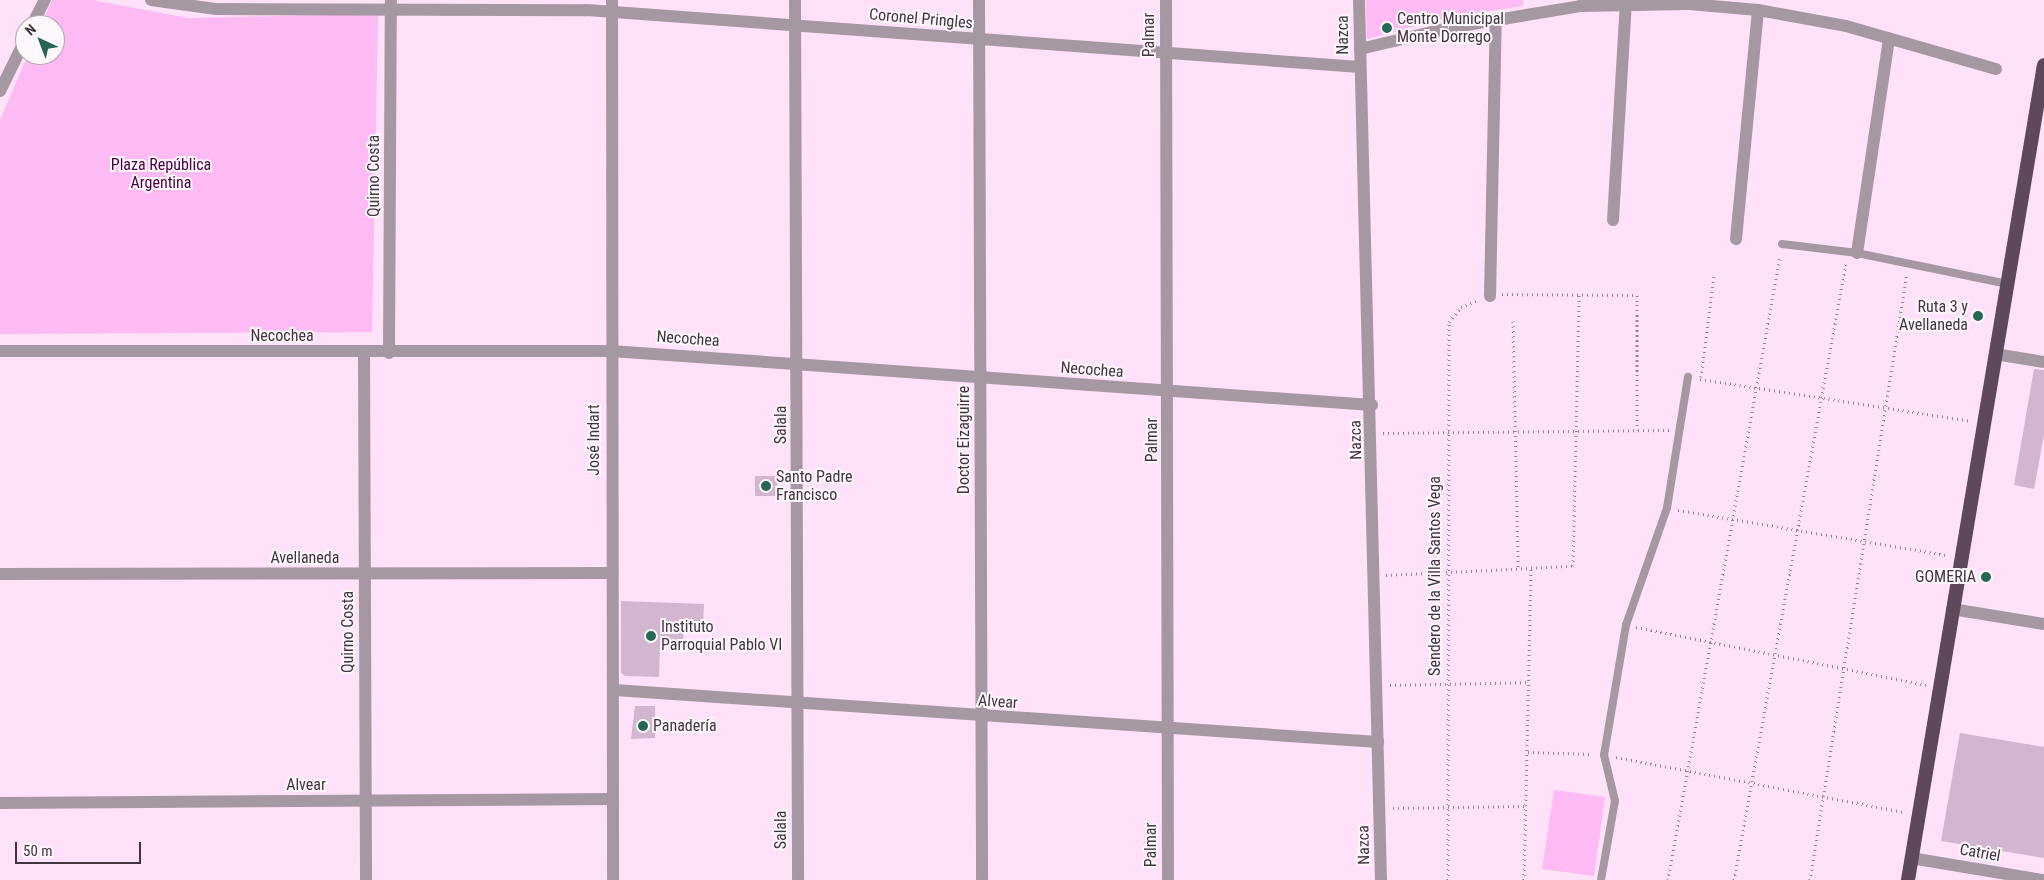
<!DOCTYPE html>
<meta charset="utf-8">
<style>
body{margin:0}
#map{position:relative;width:2044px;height:880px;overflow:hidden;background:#ffe1fa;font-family:"Roboto Condensed",sans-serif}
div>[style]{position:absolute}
.green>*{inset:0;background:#fdbaf3}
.building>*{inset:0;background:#d2b5ce}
.path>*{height:3px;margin-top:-1.5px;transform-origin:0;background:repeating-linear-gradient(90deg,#9a8596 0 1px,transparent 0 5px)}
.service>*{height:8px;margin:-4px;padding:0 4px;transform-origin:4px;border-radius:4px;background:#a598a2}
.minor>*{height:12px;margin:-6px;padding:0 6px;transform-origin:6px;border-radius:6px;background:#a598a2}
.trunk>*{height:14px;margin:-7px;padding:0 7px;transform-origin:7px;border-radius:7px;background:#5e485c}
.dots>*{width:14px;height:14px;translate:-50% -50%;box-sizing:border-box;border:2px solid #fdf7fc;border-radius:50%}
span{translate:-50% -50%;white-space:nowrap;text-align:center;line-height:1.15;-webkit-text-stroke:4px #fdf7fc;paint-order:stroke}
.street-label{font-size:16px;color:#41353f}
.poi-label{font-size:16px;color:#41353f}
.left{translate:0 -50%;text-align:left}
.right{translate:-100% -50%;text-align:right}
.park-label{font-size:16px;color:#490145}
.north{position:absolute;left:15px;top:15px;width:50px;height:50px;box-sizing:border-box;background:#fdf7fc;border:1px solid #b2a9b0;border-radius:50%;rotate:317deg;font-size:14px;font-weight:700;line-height:20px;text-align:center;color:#41353f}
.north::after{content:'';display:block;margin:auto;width:18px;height:22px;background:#276653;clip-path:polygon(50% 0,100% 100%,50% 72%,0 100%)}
.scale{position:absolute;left:15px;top:842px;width:126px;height:22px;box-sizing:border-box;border:2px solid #41353f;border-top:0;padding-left:6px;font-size:15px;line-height:18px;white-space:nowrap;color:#41353f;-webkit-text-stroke:4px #fdf7fc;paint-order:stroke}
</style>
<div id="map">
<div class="green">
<div style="clip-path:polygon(52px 0,92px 0,188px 18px,378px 14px,372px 332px,0 334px,0 120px,28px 55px,55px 55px,55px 25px,41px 25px)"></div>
<div style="clip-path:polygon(1366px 0,1523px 0,1523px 6px,1448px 17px,1367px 39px)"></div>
<div style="clip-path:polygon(1554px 790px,1605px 797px,1594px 876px,1542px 869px)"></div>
</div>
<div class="building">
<div style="clip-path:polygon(2034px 369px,2044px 370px,2044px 435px,2034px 489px,2014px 485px)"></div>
<div style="clip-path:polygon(755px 476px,777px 476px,777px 496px,755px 496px)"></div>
<div style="clip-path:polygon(621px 601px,704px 604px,703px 626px,684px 625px,683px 646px,660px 645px,659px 677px,625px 676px,621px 673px)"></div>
<div style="clip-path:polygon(635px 706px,655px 706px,655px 738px,631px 739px)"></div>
<div style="clip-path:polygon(1960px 733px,2044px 747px,2044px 858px,1941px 841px)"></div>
</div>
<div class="path">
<div style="left:1502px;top:294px;width:135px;rotate:0.4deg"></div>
<div style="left:1637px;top:295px;width:135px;rotate:90deg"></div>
<div style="left:1513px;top:321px;width:248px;rotate:88.8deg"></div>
<div style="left:1701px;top:377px;width:102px;rotate:-82.7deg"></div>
<div style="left:1700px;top:379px;width:273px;rotate:8.8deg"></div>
<div style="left:1383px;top:433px;width:286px;rotate:-0.6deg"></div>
<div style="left:1678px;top:510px;width:274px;rotate:9.5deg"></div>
<div style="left:1386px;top:575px;width:187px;rotate:-2.8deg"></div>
<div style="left:1573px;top:566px;width:272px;rotate:-88.7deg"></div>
<div style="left:1636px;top:627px;width:296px;rotate:11.3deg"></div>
<div style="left:1390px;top:685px;width:140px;rotate:-1.2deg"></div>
<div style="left:1528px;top:752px;width:64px;rotate:1.8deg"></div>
<div style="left:1616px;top:757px;width:293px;rotate:10.8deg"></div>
<div style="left:1393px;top:808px;width:133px;rotate:-0.9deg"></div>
<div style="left:1448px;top:880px;width:558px;rotate:-89.9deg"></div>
<div style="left:1449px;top:322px;width:19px;rotate:-51deg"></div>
<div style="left:1461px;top:307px;width:17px;rotate:-21deg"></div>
<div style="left:1524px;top:880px;width:312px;rotate:-88.7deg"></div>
<div style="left:1668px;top:880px;width:634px;rotate:-79.82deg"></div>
<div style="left:1734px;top:880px;width:627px;rotate:-79.71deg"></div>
<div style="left:1810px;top:880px;width:615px;rotate:-80.92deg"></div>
</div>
<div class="service">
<div style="left:1782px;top:244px;width:76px;rotate:6.8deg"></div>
<div style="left:1857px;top:253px;width:154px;rotate:11.6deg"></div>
<div style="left:1601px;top:880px;width:80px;rotate:-80deg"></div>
<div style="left:1615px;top:801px;width:47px;rotate:-103.4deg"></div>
<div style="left:1604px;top:755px;width:132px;rotate:-80.4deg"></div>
<div style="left:1626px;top:625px;width:124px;rotate:-70.7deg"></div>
<div style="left:1667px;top:508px;width:133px;rotate:-80.9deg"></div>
</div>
<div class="minor">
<div style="left:151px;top:0;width:66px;rotate:7.9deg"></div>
<div style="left:216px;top:9px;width:371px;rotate:0.2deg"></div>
<div style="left:587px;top:10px;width:775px;rotate:4.22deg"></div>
<div style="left:612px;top:0;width:880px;rotate:89.93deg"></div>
<div style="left:795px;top:0;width:880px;rotate:89.8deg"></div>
<div style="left:979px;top:0;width:880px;rotate:89.8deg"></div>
<div style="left:1166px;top:0;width:880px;rotate:89.87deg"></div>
<div style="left:1359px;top:0;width:880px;rotate:88.57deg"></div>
<div style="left:32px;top:25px;width:28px;rotate:-63deg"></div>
<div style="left:1360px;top:49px;width:91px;rotate:-13.3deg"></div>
<div style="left:1449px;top:28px;width:133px;rotate:-9.5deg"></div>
<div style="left:1580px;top:6px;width:109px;rotate:-1.1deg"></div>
<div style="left:1689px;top:4px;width:69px;rotate:5deg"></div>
<div style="left:1758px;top:10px;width:89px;rotate:10.3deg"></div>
<div style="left:1846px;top:26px;width:156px;rotate:16deg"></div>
<div style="left:0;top:91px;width:57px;rotate:-63.9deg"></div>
<div style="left:1613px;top:220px;width:216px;rotate:-86.6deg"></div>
<div style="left:1736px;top:239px;width:230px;rotate:-84.5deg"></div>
<div style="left:1857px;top:253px;width:217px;rotate:-81.5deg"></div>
<div style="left:1490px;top:296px;width:277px;rotate:-88.8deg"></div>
<div style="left:0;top:351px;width:611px"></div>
<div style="left:611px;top:351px;width:763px;rotate:4.06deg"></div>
<div style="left:364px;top:353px;width:527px;rotate:89.78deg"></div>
<div style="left:389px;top:353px;width:353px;rotate:-89.7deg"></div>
<div style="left:1995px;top:354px;width:50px;rotate:9.3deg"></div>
<div style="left:0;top:574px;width:611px;rotate:-0.09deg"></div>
<div style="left:1952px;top:609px;width:93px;rotate:9.3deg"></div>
<div style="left:615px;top:690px;width:765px;rotate:3.9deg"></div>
<div style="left:0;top:803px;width:612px;rotate:-0.37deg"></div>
<div style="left:1911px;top:858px;width:134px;rotate:9.5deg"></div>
</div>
<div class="trunk">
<div style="left:1908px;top:880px;width:826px;rotate:-80.53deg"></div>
</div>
<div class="dots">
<div style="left:1387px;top:28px;background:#276653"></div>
<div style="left:1978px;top:316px;background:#276653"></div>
<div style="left:766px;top:486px;background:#276653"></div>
<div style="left:1986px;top:577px;background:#276653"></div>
<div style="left:651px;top:636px;background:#276653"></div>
<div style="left:643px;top:726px;background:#276653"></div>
</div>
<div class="street-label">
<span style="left:921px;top:19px;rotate:5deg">Coronel Pringles</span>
<span style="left:1149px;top:35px;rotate:-90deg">Palmar</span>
<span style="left:1343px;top:35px;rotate:-90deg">Nazca</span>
<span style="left:374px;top:176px;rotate:-90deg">Quirno Costa</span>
<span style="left:282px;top:336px">Necochea</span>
<span style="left:688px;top:339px;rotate:4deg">Necochea</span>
<span style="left:1092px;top:370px;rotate:4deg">Necochea</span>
<span style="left:781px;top:425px;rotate:-90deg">Salala</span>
<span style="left:594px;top:440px;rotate:-90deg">José Indart</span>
<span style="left:964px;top:440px;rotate:-90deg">Doctor Eizaguirre</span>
<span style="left:1152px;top:440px;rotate:-90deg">Palmar</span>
<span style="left:1356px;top:440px;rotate:-91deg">Nazca</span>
<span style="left:305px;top:558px">Avellaneda</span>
<span style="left:1435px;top:576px;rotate:-90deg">Sendero de la Villa Santos Vega</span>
<span style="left:348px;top:632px;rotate:-90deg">Quirno Costa</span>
<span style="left:998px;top:702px;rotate:4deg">Alvear</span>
<span style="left:306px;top:785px">Alvear</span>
<span style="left:781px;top:830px;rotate:-90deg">Salala</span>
<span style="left:1151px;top:845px;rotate:-90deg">Palmar</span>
<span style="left:1364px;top:845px;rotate:-91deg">Nazca</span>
<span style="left:1980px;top:853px;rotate:10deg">Catriel</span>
</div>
<div class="poi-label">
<span class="left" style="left:1397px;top:28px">Centro Municipal<br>Monte Dorrego</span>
<span class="right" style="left:1968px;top:316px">Ruta 3 y<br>Avellaneda</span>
<span class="left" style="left:776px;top:486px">Santo Padre<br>Francisco</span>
<span class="right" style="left:1976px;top:577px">GOMERIA</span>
<span class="left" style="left:661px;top:636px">Instituto<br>Parroquial Pablo VI</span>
<span class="left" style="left:653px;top:726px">Panadería</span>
</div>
<div class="park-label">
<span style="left:161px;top:174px">Plaza República<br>Argentina</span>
</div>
<div class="north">N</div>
<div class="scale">50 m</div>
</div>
